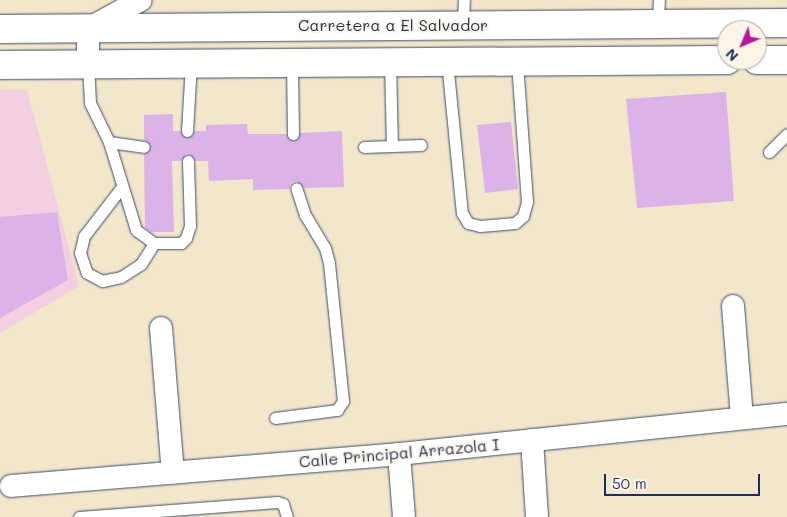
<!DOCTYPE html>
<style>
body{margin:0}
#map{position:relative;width:787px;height:517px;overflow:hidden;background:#f2e7cb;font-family:Mali,sans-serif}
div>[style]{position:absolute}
.built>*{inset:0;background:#f2cfe1}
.building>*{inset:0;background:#dcb3e8}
.roads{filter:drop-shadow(0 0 1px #3b4b6e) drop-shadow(0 0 1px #3b4b6e)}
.lane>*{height:11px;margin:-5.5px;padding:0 5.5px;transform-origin:5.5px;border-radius:5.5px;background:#fff}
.street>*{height:22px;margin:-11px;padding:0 11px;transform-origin:11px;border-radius:11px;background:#fff}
.highway>*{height:28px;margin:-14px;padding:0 14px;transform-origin:14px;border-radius:14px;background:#fff}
span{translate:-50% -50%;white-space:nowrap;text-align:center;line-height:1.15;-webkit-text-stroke:4px #fcf5e5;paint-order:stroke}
.street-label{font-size:16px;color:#1b2f5e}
.north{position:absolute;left:717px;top:20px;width:50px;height:50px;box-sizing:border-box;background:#fcf5e5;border:1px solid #a2a6af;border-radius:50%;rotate:225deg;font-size:14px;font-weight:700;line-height:20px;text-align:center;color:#1b2f5e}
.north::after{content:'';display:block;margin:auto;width:18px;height:22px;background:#b5179e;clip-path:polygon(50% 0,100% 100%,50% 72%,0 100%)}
.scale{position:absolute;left:604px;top:474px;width:156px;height:22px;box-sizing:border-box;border:2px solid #1b2f5e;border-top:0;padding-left:6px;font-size:15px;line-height:18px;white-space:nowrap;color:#1b2f5e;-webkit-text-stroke:4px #fcf5e5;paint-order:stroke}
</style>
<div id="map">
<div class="built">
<div style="clip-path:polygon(0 90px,27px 90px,79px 286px,0 333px)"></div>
</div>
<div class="building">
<div style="clip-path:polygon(726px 92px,734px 201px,637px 208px,626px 99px)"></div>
<div style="clip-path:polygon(173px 114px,173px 131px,180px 131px,186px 138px,195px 131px,206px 131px,206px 125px,247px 124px,248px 134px,286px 134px,293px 141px,300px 133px,342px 131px,344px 187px,304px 188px,297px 181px,291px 183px,289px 189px,253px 190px,253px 179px,209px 181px,208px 161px,196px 161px,187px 154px,181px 161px,172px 161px,174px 232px,151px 232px,145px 228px,144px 154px,151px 148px,144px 139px,144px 115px)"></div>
<div style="clip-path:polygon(511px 122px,518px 189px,485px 193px,477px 125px)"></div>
<div style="clip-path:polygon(57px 212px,68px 280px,0 318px,0 217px)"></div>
</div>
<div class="roads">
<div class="lane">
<div style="left:658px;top:24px;width:24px;rotate:-88deg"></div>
<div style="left:463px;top:25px;width:25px;rotate:-88deg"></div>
<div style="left:390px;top:61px;width:85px;rotate:88.7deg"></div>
<div style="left:447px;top:61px;width:153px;rotate:84.4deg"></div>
<div style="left:462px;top:213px;width:12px;rotate:59deg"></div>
<div style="left:468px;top:223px;width:12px;rotate:14deg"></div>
<div style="left:480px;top:226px;width:35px;rotate:-5deg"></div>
<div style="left:515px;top:223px;width:11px;rotate:-41deg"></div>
<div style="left:523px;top:216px;width:15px;rotate:-74deg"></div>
<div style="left:527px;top:202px;width:140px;rotate:-94.1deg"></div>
<div style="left:292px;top:63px;width:71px;rotate:89.2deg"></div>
<div style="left:88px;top:64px;width:39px;rotate:87deg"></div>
<div style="left:90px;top:103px;width:43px;rotate:64deg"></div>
<div style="left:109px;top:142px;width:92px;rotate:72.9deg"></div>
<div style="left:136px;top:230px;width:22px;rotate:36deg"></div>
<div style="left:154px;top:243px;width:27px"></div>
<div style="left:181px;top:243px;width:7px;rotate:-45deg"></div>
<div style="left:186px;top:238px;width:13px;rotate:-72deg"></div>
<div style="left:190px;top:226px;width:65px;rotate:-91.8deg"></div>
<div style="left:187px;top:131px;width:67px;rotate:-86.6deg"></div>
<div style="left:109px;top:142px;width:35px;rotate:8deg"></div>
<div style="left:364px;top:147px;width:57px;rotate:-2deg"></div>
<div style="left:769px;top:152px;width:25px;rotate:-45deg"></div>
<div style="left:121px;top:188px;width:61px;rotate:127.6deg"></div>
<div style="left:84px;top:236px;width:17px;rotate:103deg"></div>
<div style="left:80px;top:253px;width:21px;rotate:71deg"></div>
<div style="left:87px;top:273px;width:17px;rotate:28deg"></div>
<div style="left:102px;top:281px;width:19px;rotate:-12deg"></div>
<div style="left:121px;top:277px;width:24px;rotate:-33deg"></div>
<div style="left:141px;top:264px;width:25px;rotate:-58deg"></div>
<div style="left:275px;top:418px;width:63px;rotate:-7.4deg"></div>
<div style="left:337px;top:410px;width:11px;rotate:-56deg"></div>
<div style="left:343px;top:401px;width:139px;rotate:-95.8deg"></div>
<div style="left:329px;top:263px;width:16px;rotate:-105deg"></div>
<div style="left:325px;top:248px;width:39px;rotate:-121deg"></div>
<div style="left:305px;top:215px;width:28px;rotate:-108deg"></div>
<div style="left:79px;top:517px;width:199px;rotate:-4.3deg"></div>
<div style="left:277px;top:502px;width:6px;rotate:18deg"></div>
<div style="left:283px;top:504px;width:14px;rotate:73deg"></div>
</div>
<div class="street">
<div style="left:88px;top:64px;width:35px;rotate:-90deg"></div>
<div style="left:88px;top:29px;width:60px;rotate:-28.7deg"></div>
<div style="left:733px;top:306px;width:112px;rotate:85.4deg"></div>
<div style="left:161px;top:328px;width:145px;rotate:85.3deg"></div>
<div style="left:532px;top:440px;width:77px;rotate:86.3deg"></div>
<div style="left:399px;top:454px;width:63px;rotate:85.5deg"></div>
<div style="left:11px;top:486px;width:389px;rotate:-4.7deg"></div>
<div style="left:399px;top:454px;width:390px;rotate:-5.9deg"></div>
</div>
<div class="highway">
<div style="left:0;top:29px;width:787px;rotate:-0.44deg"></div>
<div style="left:757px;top:60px;width:30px"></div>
<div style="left:0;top:65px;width:727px;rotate:-0.39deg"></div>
</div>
</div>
<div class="street-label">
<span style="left:393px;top:25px">Carretera a El Salvador</span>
<span style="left:399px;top:453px;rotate:-5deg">Calle Principal Arrazola I</span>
</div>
<div class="north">N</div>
<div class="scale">50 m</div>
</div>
